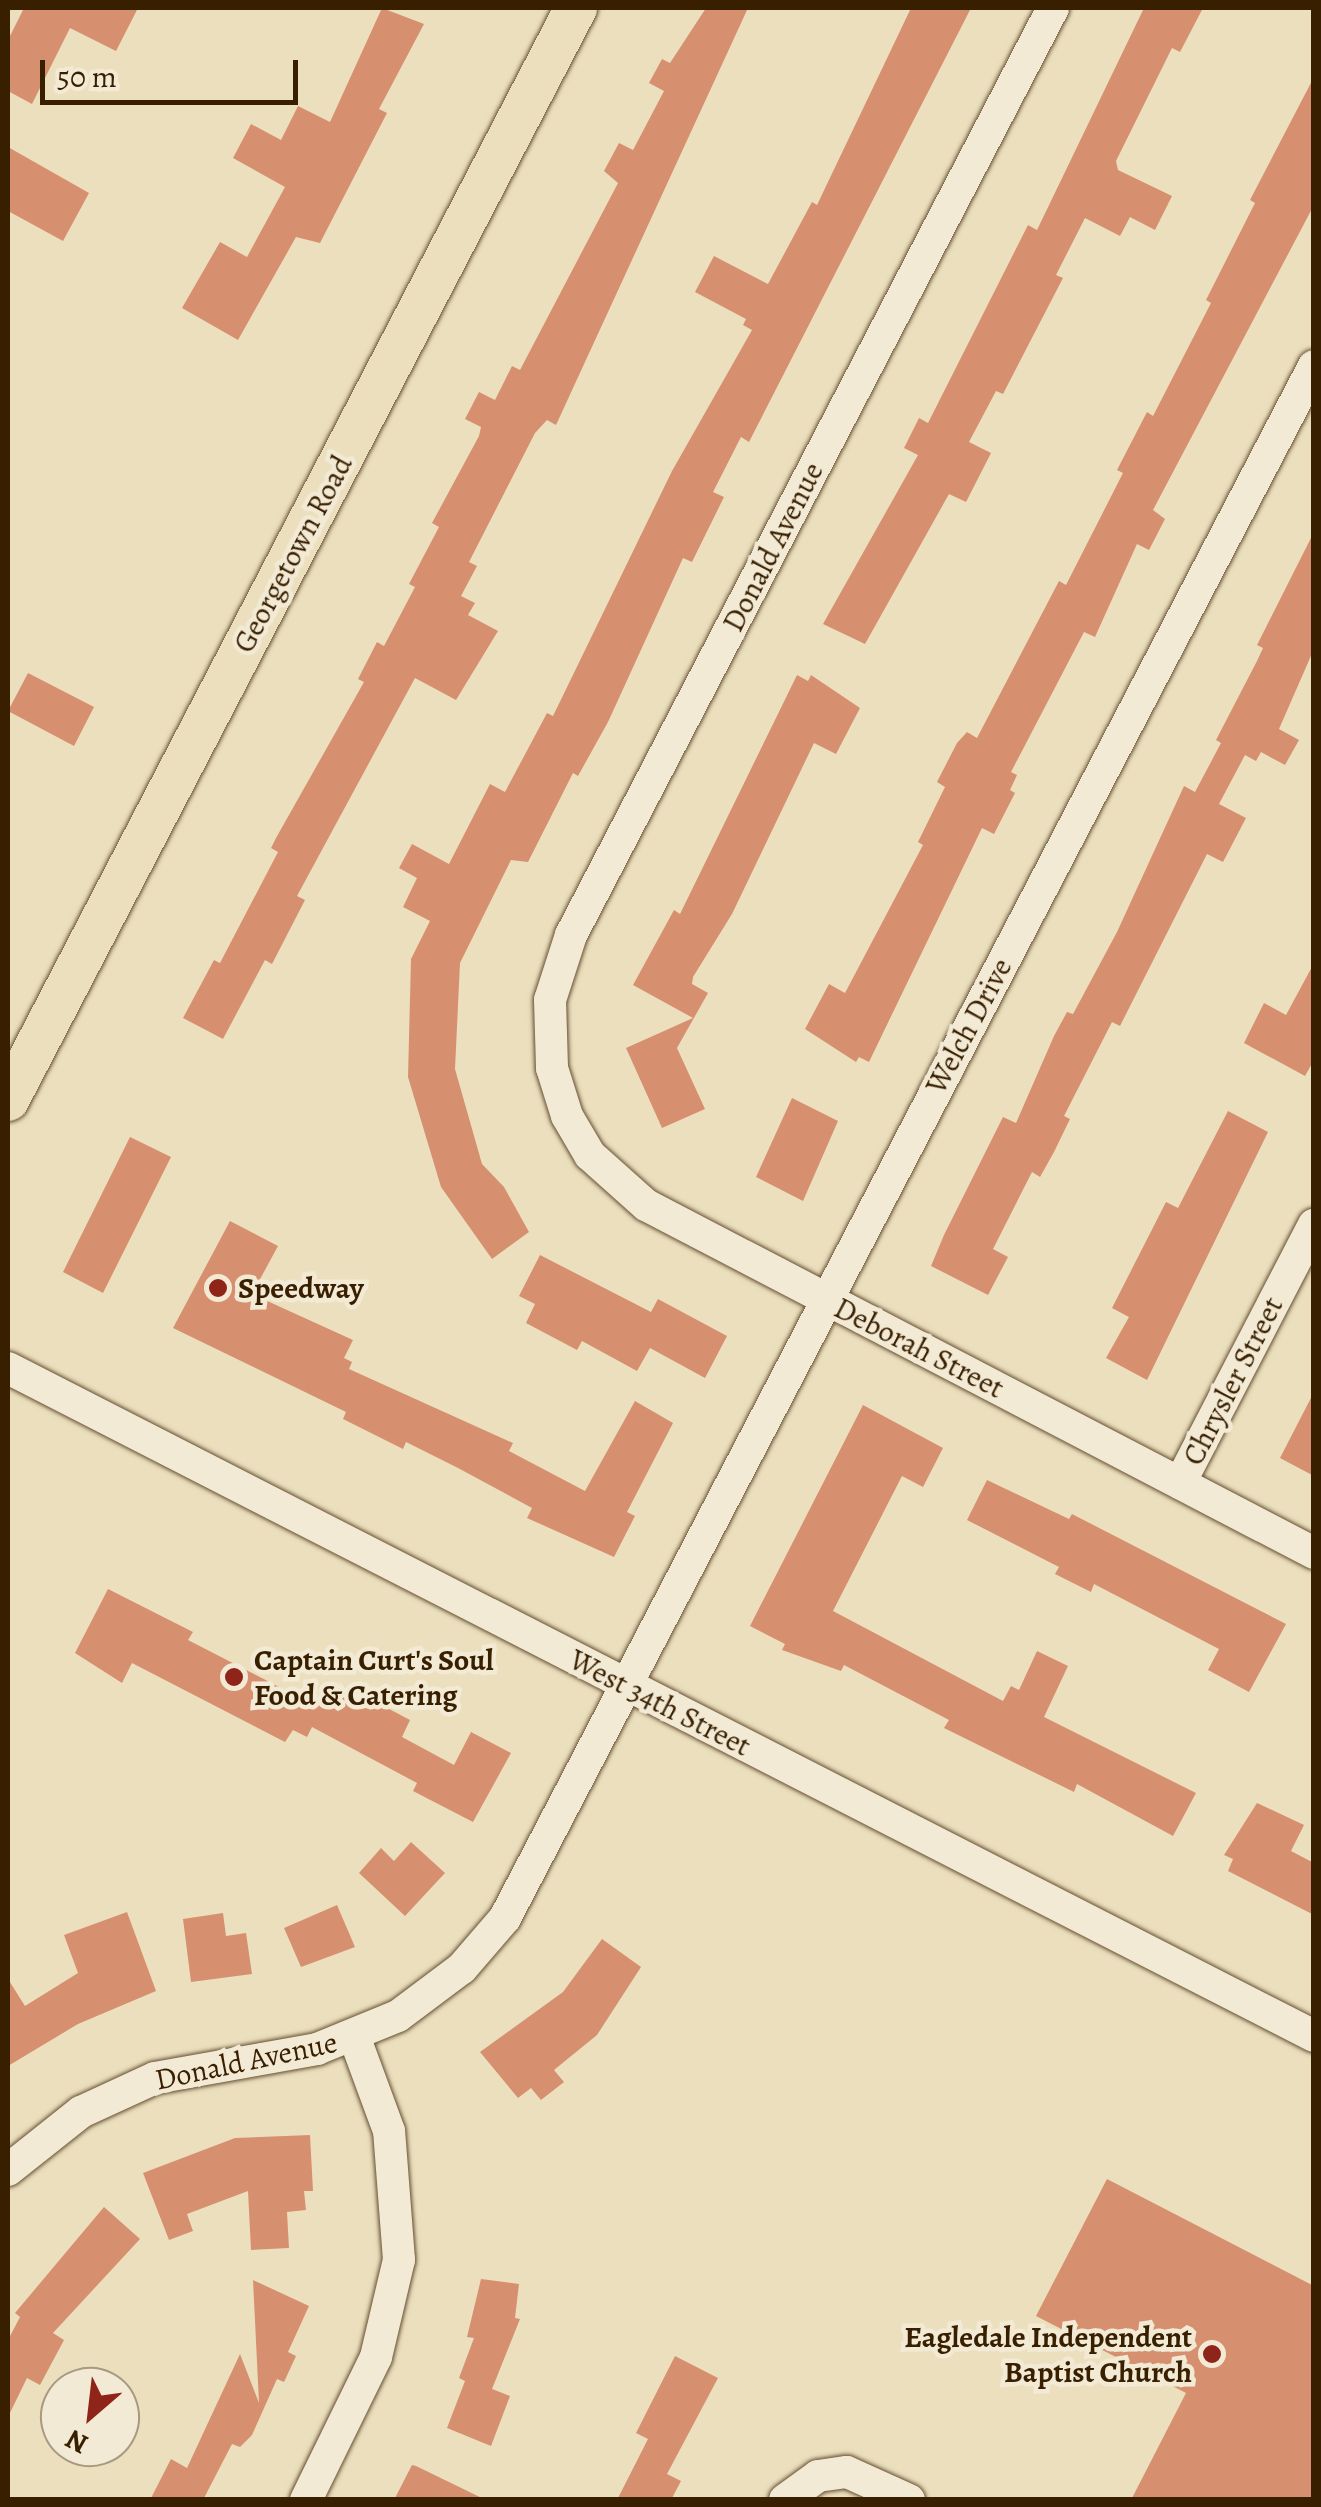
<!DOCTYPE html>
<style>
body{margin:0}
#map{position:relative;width:1321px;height:2507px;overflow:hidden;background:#ebdfbe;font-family:Alegreya,serif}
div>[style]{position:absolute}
.building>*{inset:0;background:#d7906f}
.roads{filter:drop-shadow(0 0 2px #654f30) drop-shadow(0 0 2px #654f30)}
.minor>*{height:32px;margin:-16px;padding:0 16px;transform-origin:16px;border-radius:16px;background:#f2ead5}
.major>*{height:42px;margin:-21px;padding:0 21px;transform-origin:21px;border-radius:21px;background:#ebdfbe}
.dots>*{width:28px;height:28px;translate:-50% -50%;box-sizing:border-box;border:5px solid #f2ead5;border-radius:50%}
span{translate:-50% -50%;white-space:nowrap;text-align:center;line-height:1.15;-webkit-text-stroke:9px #f2ead5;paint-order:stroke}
.street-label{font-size:30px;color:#381f00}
.poi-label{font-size:30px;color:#381f00;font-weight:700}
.left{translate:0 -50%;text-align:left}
.right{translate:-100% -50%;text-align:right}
.frame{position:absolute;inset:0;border:10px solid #381f00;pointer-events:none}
.north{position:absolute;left:40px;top:2367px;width:100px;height:100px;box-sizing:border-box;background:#f2ead5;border:2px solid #a89980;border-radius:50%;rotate:208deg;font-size:28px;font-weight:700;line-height:40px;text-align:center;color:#381f00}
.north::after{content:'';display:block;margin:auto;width:35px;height:45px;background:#8f2418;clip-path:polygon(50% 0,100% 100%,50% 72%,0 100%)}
.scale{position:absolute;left:40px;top:60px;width:258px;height:45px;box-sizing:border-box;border:5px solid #381f00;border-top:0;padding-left:12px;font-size:30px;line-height:35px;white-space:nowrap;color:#381f00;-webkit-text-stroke:8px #f2ead5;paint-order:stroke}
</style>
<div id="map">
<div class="building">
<div style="clip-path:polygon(24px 8px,138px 8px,116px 51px,70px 28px,32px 104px,8px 91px,8px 40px)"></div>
<div style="clip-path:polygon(382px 8px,424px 24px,379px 109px,387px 113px,320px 243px,296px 237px,238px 340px,182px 308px,220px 242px,247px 257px,285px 187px,233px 158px,251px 124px,281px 140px,298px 106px,330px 122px)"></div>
<div style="clip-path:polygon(706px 8px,748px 8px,556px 425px,547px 420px,535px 433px,469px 562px,477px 566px,461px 596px,475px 603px,468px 615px,498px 631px,456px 700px,415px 678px,297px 896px,305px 900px,272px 964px,265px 960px,223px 1039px,183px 1018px,214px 960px,220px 963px,278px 852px,271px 848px,276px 838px,364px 682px,358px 679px,377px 642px,384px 646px,415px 587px,409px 584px,439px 527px,432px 523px,479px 436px,481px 427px,465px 419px,479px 392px,495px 400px,512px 366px,520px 370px,618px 183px,604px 171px,619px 143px,633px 150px,664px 91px,649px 83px,662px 59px,670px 63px)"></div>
<div style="clip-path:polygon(911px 8px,971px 8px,749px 442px,741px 437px,713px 492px,724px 497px,692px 562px,683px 558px,608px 722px,578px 776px,573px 773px,528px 862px,511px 860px,460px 963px,455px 1069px,482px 1164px,504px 1187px,529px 1232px,492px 1259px,441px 1187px,408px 1077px,411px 959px,430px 921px,403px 907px,417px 878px,399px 868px,412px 844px,449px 864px,490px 784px,505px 792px,547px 713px,553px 716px,672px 471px,752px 330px,743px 325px,746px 319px,695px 292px,714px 256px,768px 284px,812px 202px,817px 205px)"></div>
<div style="clip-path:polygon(1144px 8px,1203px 8px,1180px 52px,1172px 48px,1116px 161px,1118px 170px,1172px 196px,1155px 230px,1130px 217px,1120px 236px,1085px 218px,1056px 275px,1063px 278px,1003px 394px,996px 391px,969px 442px,991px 453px,966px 502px,949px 494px,865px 644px,823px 624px,918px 455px,904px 448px,919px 418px,928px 423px,1028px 225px,1037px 230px)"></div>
<div style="clip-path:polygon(1314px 77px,1314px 205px,1153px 510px,1165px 519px,1149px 550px,1137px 544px,1095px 637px,1084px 632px,1011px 772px,1017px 775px,1010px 790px,1015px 793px,994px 834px,982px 828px,869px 1062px,859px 1057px,856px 1062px,805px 1029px,829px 984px,845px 993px,923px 845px,918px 842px,945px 787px,937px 782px,957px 743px,967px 732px,977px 738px,1059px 581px,1066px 585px,1123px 473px,1117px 470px,1147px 412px,1153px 416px,1211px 303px,1206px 300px,1255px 203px,1250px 200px)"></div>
<div style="clip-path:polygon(8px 147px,89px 193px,63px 241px,8px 211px)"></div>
<div style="clip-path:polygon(1314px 532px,1314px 649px,1279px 729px,1299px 740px,1285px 765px,1261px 752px,1256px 761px,1245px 755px,1219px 804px,1246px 818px,1223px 862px,1207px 854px,1120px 1026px,1112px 1022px,1064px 1116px,1070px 1119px,1054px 1152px,1040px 1177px,1032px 1172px,993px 1249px,1008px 1257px,988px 1295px,931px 1266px,944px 1235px,1003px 1117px,1016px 1123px,1054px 1036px,1067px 1012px,1073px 1014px,1117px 932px,1184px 786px,1195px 792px,1221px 743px,1216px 740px,1257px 661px,1263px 648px,1257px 645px)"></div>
<div style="clip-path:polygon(28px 673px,94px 707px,74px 746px,8px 711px)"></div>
<div style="clip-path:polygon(797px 675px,808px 681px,811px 675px,860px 708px,836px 754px,814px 743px,732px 914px,693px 977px,692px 984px,708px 993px,677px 1048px,705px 1109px,662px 1128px,626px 1048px,693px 1018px,633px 985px,674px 910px,680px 914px)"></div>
<div style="clip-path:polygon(1314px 963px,1314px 1060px,1305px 1076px,1244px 1043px,1264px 1003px,1286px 1015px)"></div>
<div style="clip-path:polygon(792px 1098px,838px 1121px,803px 1201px,756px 1177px)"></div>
<div style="clip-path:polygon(1228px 1111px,1268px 1132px,1147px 1380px,1106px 1358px,1129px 1317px,1112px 1308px,1166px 1202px,1178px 1208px)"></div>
<div style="clip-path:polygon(130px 1137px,171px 1157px,103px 1293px,63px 1272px)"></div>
<div style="clip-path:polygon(230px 1221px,278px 1246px,252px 1294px,353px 1340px,344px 1358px,352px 1362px,349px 1369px,513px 1443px,509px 1451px,585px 1491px,635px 1401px,673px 1423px,627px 1512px,635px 1516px,614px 1557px,527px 1518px,532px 1508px,458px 1468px,406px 1442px,403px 1449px,343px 1419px,346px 1412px,173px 1328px)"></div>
<div style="clip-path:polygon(540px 1255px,651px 1312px,658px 1299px,727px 1336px,705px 1378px,650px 1348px,637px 1371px,582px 1341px,577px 1350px,526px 1323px,535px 1304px,519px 1296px)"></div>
<div style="clip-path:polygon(1314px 1392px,1314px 1476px,1280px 1458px)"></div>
<div style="clip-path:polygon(863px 1405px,943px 1448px,923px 1487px,902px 1476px,833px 1611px,1003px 1701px,1011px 1686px,1019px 1690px,1037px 1651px,1068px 1666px,1044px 1717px,1196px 1793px,1173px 1836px,1077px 1784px,1074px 1792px,944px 1728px,949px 1720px,844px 1665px,841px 1671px,782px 1650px,785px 1644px,750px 1626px)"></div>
<div style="clip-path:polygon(987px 1480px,1069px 1519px,1072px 1514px,1286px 1624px,1249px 1692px,1208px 1670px,1219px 1649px,1094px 1584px,1091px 1592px,1055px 1574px,1059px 1567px,967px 1520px)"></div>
<div style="clip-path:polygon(108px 1589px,193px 1632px,188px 1640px,318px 1707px,330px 1684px,372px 1705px,374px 1701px,410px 1720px,402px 1737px,454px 1765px,471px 1732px,511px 1753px,473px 1822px,413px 1791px,417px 1783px,312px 1727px,307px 1737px,293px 1730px,285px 1742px,132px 1663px,122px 1683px,75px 1653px)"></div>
<div style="clip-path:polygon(1257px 1803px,1304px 1825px,1291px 1851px,1314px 1863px,1314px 1915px,1228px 1871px,1233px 1859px,1224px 1855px)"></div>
<div style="clip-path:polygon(411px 1842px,445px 1873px,405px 1916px,359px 1873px,381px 1848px,394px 1861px)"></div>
<div style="clip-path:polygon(337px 1905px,355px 1947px,301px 1967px,284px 1928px)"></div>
<div style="clip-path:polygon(127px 1912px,156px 1991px,78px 2024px,8px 2066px,8px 1979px,25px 2006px,78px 1973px,64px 1935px)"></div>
<div style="clip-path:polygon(223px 1913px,226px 1936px,246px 1933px,252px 1974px,191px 1982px,183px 1919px)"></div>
<div style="clip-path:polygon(602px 1939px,641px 1967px,597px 2035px,554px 2070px,564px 2082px,541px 2100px,531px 2088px,518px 2098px,480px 2052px,563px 1992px)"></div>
<div style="clip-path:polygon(310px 2135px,313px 2191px,304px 2191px,306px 2210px,287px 2212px,289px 2248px,251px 2250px,248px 2191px,187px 2214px,193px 2231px,169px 2240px,143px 2173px,235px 2138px)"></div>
<div style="clip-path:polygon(1107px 2179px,1314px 2286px,1314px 2500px,1131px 2500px,1186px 2393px,1036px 2316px)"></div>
<div style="clip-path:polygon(104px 2207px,140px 2239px,53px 2333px,64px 2340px,40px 2385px,27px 2378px,8px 2417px,8px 2340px,20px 2317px,15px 2313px)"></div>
<div style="clip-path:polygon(481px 2279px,519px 2284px,515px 2318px,520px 2319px,492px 2389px,510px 2396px,491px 2446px,447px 2428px,465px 2381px,459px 2378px,474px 2338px,467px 2337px)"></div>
<div style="clip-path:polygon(253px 2280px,309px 2306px,288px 2352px,296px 2356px,284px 2382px,277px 2379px,252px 2435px,240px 2447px,232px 2444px,203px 2500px,150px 2500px,171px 2459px,187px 2468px,240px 2354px,259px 2403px)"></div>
<div style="clip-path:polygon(675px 2356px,718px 2378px,667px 2474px,681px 2481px,671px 2500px,617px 2500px,648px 2439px,636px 2433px)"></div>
<div style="clip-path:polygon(412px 2465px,416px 2466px,486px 2500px,394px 2500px)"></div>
</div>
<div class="roads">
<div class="minor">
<div style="left:1053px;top:8px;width:1045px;rotate:117.47deg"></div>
<div style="left:571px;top:935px;width:68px;rotate:107.9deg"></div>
<div style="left:550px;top:1000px;width:68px;rotate:88.3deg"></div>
<div style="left:552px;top:1068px;width:50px;rotate:72.6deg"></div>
<div style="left:567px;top:1116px;width:45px;rotate:59.5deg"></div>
<div style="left:590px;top:1155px;width:75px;rotate:41.8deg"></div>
<div style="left:646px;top:1205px;width:753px;rotate:27.52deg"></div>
<div style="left:8px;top:1368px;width:1467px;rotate:27.09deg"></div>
<div style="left:1180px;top:1483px;width:291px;rotate:-62.6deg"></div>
<div style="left:8px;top:2170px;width:93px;rotate:-38.5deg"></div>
<div style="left:81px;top:2112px;width:81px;rotate:-24.7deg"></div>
<div style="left:155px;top:2078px;width:165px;rotate:-10.1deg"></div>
<div style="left:317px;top:2049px;width:87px;rotate:-22.2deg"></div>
<div style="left:398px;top:2016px;width:80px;rotate:-36.9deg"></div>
<div style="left:462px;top:1968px;width:66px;rotate:-49.3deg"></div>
<div style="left:505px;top:1918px;width:1750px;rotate:-62.47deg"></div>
<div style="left:306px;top:2500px;width:159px;rotate:-63.9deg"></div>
<div style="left:376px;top:2357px;width:100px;rotate:-76.7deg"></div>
<div style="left:399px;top:2260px;width:129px;rotate:-94.4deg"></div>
<div style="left:389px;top:2131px;width:101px;rotate:-110.2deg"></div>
<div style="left:785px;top:2500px;width:41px;rotate:-36deg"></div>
<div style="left:818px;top:2476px;width:29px;rotate:-8deg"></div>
<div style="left:847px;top:2472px;width:68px;rotate:24.3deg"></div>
</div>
<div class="major">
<div style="left:8px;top:1100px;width:1231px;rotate:-62.52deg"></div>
</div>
</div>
<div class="dots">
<div style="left:218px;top:1288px;background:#8f2418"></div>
<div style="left:234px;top:1677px;background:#8f2418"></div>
<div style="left:1212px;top:2354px;background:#8f2418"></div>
</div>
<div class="street-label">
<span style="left:773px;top:547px;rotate:-63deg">Donald Avenue</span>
<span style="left:293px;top:554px;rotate:-62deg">Georgetown Road</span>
<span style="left:969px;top:1026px;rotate:-62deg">Welch Drive</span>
<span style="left:919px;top:1348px;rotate:27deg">Deborah Street</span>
<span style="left:1233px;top:1381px;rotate:-63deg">Chrysler Street</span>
<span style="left:660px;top:1703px;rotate:27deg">West 34th Street</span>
<span style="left:246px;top:2061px;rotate:-12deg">Donald Avenue</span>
</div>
<div class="poi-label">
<span class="left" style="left:238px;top:1288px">Speedway</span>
<span class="left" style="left:254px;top:1677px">Captain Curt's Soul<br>Food &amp; Catering</span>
<span class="right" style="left:1192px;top:2354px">Eagledale Independent<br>Baptist Church</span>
</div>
<div class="frame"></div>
<div class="north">N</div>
<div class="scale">50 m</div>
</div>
